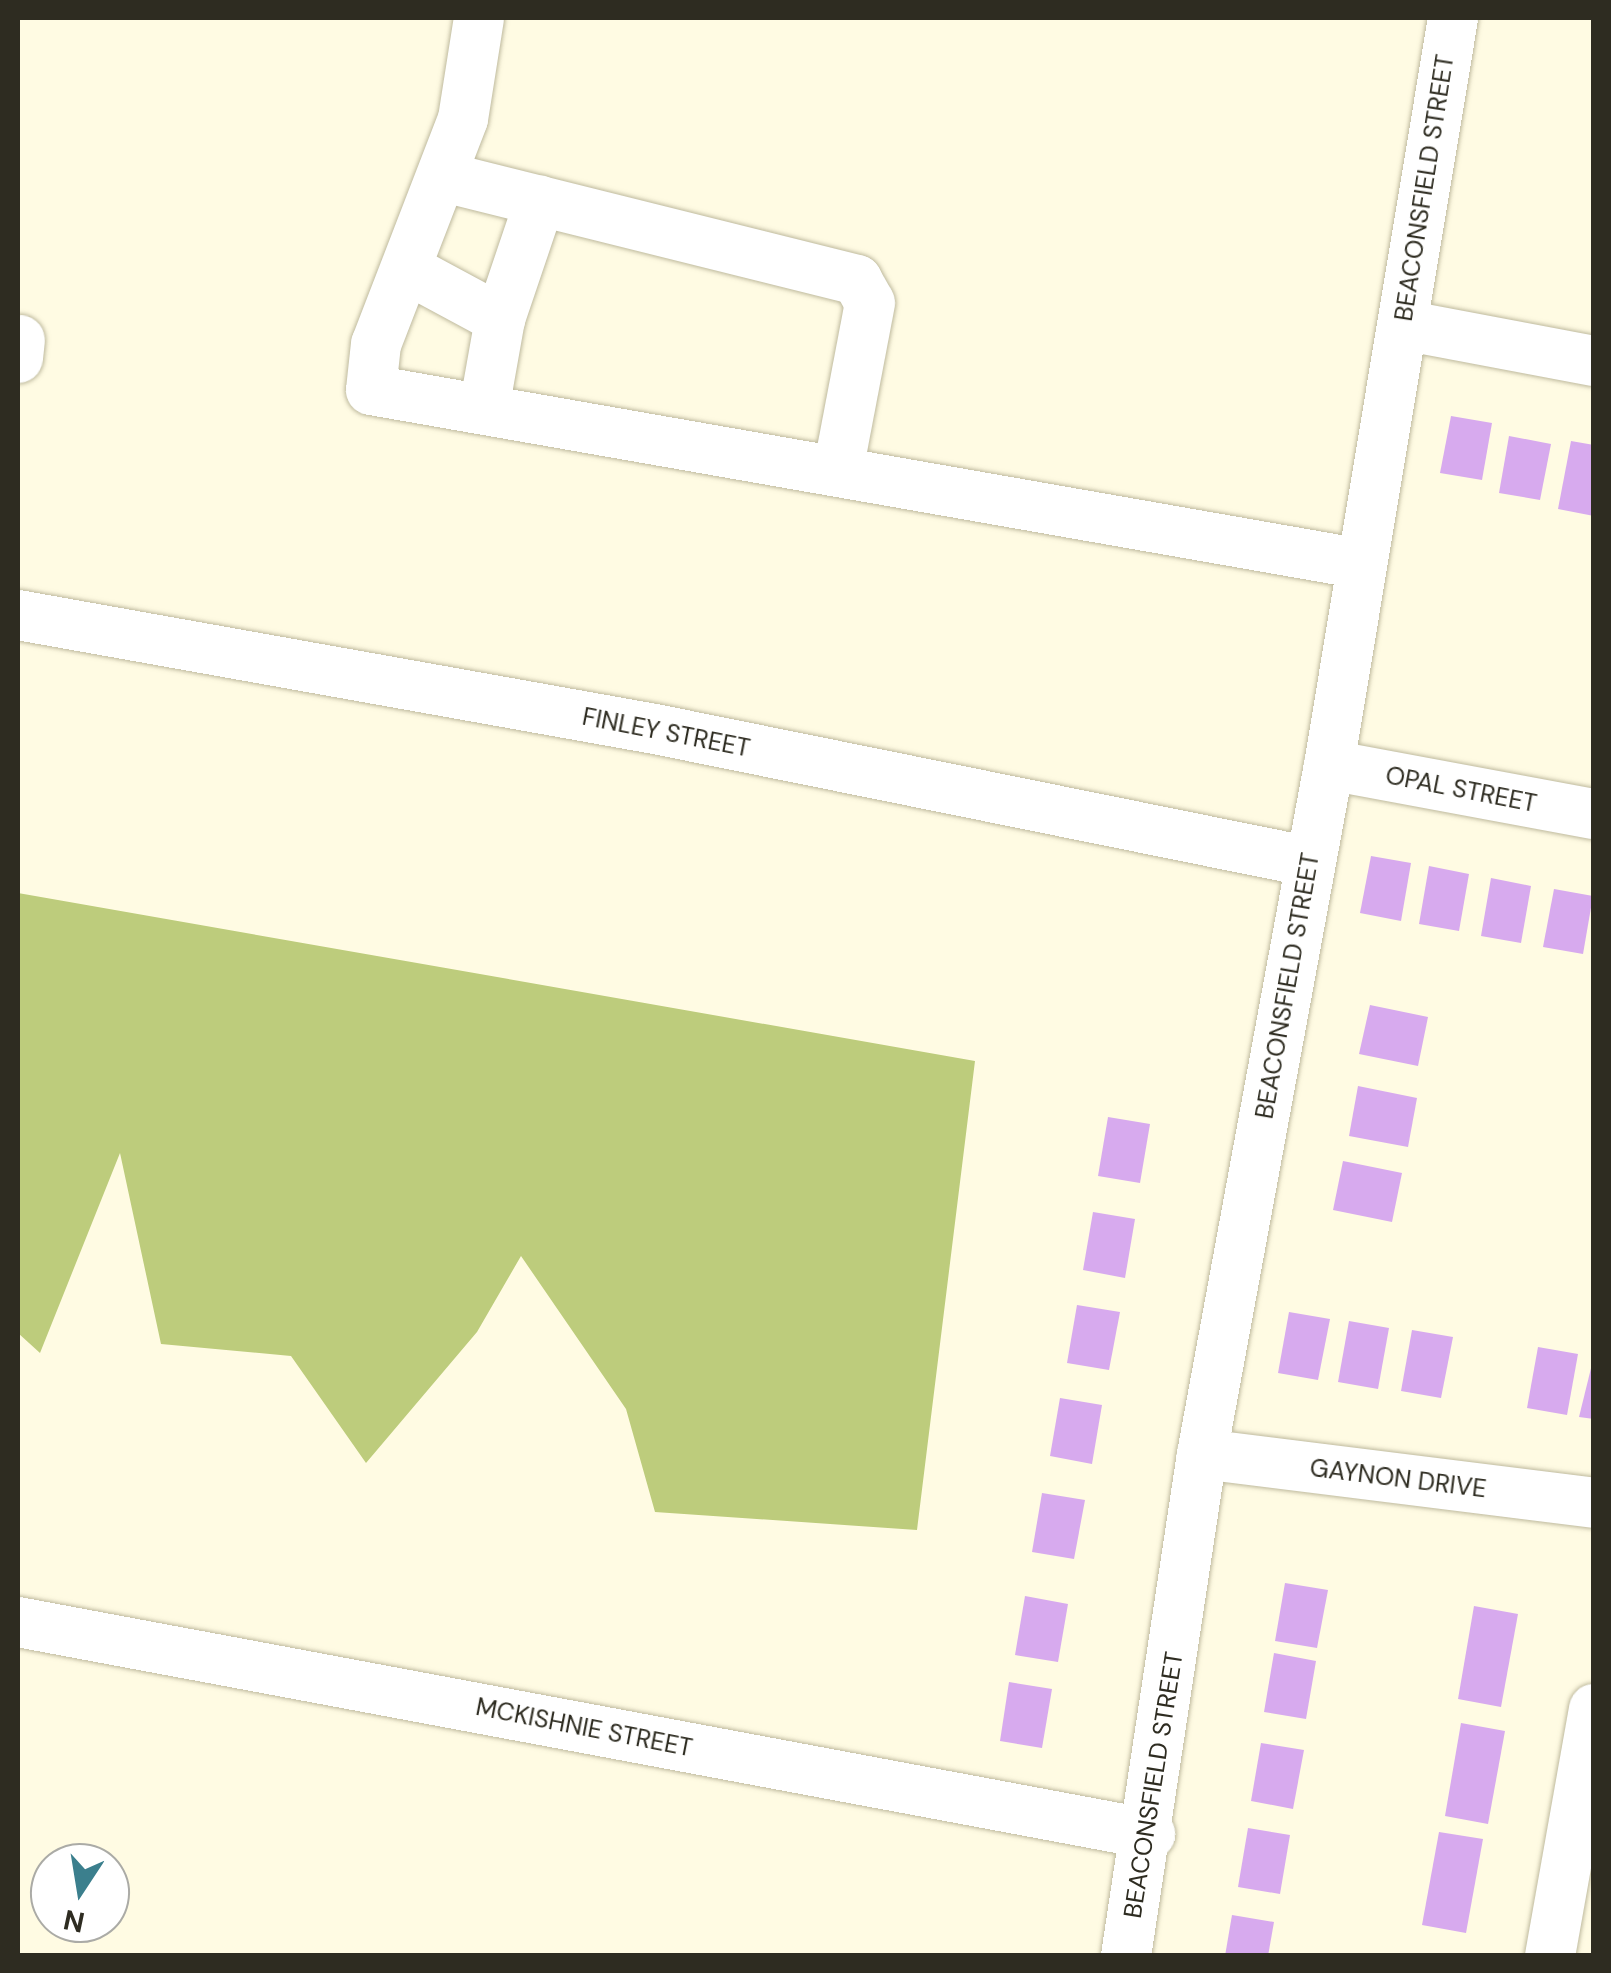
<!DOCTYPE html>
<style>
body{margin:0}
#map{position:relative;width:1611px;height:1973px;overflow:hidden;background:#fffbe3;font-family:"DM Sans",sans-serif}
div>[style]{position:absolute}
.forest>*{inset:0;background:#bdcc7c}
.building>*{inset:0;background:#d7aaee}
.roads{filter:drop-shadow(0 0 2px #bfba9e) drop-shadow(0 0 2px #bfba9e)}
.minor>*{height:50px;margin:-25px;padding:0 25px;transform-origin:25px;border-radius:25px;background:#fff}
span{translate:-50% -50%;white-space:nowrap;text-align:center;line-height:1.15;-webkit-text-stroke:8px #fff;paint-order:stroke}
.street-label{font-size:25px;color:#2e2c21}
.frame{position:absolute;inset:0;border:20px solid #2e2c21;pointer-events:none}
.north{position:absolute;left:30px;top:1843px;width:100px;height:100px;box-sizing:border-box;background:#fff;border:2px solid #ababa6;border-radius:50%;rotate:192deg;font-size:28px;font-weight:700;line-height:40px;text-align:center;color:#2e2c21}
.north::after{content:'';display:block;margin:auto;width:35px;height:45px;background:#3b7f8d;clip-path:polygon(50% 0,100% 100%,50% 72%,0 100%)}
</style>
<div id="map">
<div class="forest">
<div style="clip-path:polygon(18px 893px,975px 1061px,917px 1530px,655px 1512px,626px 1409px,521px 1256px,477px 1332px,366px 1463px,291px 1356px,161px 1344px,120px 1153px,40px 1353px,18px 1333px)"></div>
</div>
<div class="building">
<div style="clip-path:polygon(1451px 416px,1492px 423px,1482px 480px,1440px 473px)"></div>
<div style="clip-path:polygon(1509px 436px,1551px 444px,1540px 500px,1499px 493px)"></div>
<div style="clip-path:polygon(1571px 441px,1594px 445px,1594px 516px,1558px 509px)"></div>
<div style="clip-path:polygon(1371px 856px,1411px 863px,1401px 921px,1360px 913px)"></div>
<div style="clip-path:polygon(1429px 866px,1469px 874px,1459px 931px,1419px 924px)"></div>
<div style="clip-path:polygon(1491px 878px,1531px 886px,1521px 943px,1481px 936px)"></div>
<div style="clip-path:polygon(1554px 889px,1593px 896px,1583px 954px,1543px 947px)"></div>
<div style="clip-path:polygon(1370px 1005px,1428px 1017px,1418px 1066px,1359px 1054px)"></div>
<div style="clip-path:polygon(1358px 1086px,1417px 1098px,1408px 1147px,1349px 1136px)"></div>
<div style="clip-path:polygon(1108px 1117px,1150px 1124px,1140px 1183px,1098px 1176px)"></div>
<div style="clip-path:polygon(1343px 1161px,1402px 1173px,1392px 1222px,1333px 1210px)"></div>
<div style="clip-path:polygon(1093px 1212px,1135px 1219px,1125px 1278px,1083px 1270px)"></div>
<div style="clip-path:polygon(1077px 1305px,1120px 1312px,1109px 1370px,1067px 1363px)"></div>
<div style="clip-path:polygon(1289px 1312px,1330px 1319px,1318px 1380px,1278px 1373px)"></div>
<div style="clip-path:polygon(1349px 1321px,1389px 1328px,1378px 1389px,1338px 1382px)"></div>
<div style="clip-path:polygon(1412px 1330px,1453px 1337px,1441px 1398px,1401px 1391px)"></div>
<div style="clip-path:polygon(1538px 1347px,1578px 1354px,1567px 1415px,1527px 1408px)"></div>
<div style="clip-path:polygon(1594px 1356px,1594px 1419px,1579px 1417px)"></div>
<div style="clip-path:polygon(1060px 1398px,1102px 1405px,1092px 1464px,1050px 1456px)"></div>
<div style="clip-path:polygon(1042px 1493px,1085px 1500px,1074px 1559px,1032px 1552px)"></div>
<div style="clip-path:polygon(1285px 1583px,1328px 1590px,1317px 1648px,1275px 1641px)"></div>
<div style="clip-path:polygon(1025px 1596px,1068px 1604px,1058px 1662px,1015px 1655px)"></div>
<div style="clip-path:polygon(1474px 1606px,1518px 1614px,1501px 1707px,1458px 1699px)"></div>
<div style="clip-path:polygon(1274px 1653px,1316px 1661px,1306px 1719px,1264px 1712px)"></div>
<div style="clip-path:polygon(1009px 1682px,1052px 1689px,1042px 1748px,1000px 1741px)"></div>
<div style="clip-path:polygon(1461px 1723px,1505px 1731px,1488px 1824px,1445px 1816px)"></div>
<div style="clip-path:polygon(1261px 1743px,1304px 1750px,1293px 1809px,1251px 1801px)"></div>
<div style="clip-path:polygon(1248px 1828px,1290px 1835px,1280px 1894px,1238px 1887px)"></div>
<div style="clip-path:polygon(1439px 1832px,1483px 1839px,1466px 1933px,1422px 1925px)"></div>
<div style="clip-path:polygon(1232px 1915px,1274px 1922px,1268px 1956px,1225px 1956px)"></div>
</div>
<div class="roads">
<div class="minor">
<div style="left:479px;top:18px;width:102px;rotate:99deg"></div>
<div style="left:463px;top:119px;width:241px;rotate:111.1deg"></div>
<div style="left:376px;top:344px;width:46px;rotate:96.2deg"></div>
<div style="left:371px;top:390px;width:1006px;rotate:9.96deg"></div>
<div style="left:444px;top:177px;width:426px;rotate:14deg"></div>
<div style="left:857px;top:280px;width:26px;rotate:61deg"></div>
<div style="left:870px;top:303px;width:171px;rotate:100.8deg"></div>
<div style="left:407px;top:269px;width:106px;rotate:28.3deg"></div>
<div style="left:1403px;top:325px;width:194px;rotate:10.7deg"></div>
<div style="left:18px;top:358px;width:18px;rotate:-84deg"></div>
<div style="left:484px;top:409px;width:91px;rotate:-79.9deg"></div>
<div style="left:500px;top:319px;width:125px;rotate:-71.3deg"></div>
<div style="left:18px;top:615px;width:647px;rotate:10.15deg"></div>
<div style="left:655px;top:729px;width:669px;rotate:11.46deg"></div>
<div style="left:1329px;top:765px;width:269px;rotate:10.5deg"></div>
<div style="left:1202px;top:1454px;width:395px;rotate:7.1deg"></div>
<div style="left:18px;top:1622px;width:1152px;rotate:10.61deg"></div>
<div style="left:1126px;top:1956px;width:508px;rotate:-81.39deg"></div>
<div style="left:1202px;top:1454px;width:701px;rotate:-79.56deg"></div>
<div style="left:1329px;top:765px;width:757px;rotate:-80.57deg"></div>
<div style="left:1550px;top:1956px;width:251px;rotate:-79.9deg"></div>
</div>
</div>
<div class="street-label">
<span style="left:1425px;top:188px;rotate:-81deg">BEACONSFIELD STREET</span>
<span style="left:666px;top:733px;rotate:11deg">FINLEY STREET</span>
<span style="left:1461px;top:790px;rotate:11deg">OPAL STREET</span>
<span style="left:1288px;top:986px;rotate:-80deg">BEACONSFIELD STREET</span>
<span style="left:1398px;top:1479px;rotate:7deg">GAYNON DRIVE</span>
<span style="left:584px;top:1728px;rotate:11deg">MCKISHNIE STREET</span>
<span style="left:1154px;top:1785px;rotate:-81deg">BEACONSFIELD STREET</span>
</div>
<div class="frame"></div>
<div class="north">N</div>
</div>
